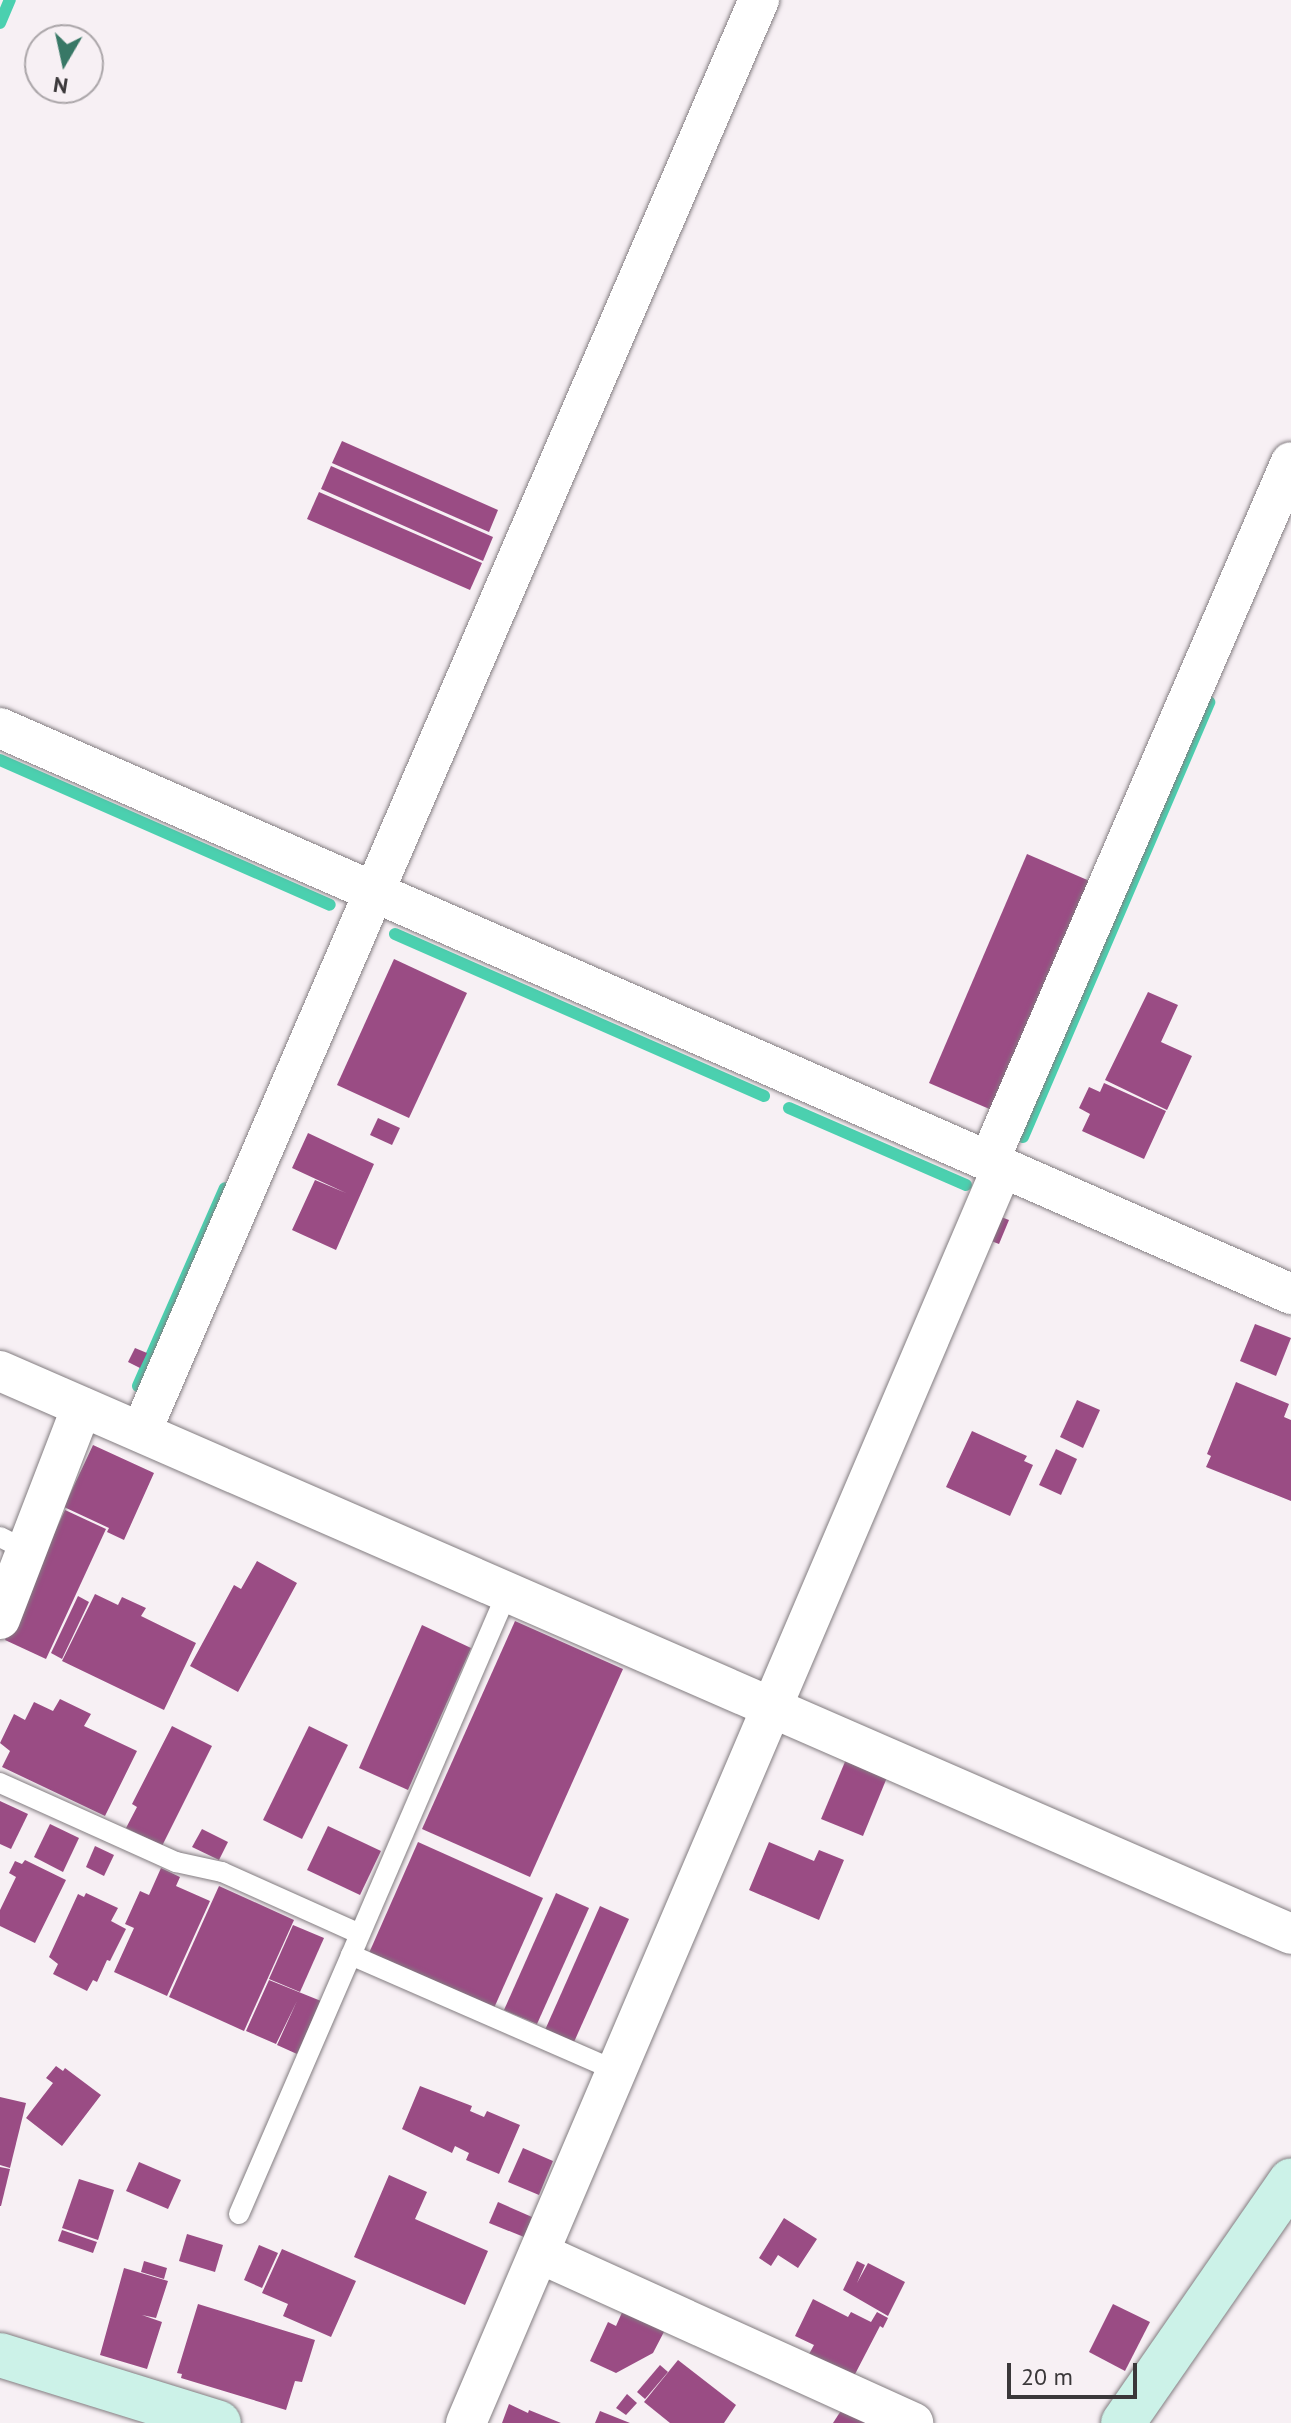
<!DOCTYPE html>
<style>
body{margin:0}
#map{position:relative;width:1291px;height:2423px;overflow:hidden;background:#f7f0f4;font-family:"PT Sans",sans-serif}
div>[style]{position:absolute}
.stream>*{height:12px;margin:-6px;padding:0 6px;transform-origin:6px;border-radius:6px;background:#4bd0af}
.building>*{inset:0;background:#9a4c84}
.roads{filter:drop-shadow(0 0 2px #837d81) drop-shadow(0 0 2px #837d81)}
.service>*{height:20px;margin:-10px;padding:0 10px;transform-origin:10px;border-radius:10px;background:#fff}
.minor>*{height:40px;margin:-20px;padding:0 20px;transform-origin:20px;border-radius:20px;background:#fff}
.secondary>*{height:44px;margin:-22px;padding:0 22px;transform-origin:22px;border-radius:22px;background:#ccf2e8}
span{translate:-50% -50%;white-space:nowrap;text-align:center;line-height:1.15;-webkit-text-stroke:8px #f7f0f4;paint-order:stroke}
.north{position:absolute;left:24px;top:24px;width:80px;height:80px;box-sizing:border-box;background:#f7f0f4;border:2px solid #aba6a9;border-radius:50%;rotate:189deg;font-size:22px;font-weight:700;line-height:32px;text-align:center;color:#3a3739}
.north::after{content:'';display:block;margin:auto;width:28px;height:36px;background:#387866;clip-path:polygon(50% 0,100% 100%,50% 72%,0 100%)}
.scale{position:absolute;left:1007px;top:2363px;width:130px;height:36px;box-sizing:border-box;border:4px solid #3a3739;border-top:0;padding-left:10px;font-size:24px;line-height:28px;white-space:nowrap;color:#3a3739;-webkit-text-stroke:6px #f7f0f4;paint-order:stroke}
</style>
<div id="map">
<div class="stream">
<div style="left:0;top:23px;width:25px;rotate:-67deg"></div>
<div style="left:0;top:760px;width:360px;rotate:23.7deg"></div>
<div style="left:395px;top:934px;width:403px;rotate:23.7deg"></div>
<div style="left:789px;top:1108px;width:193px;rotate:23.5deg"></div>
<div style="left:1023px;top:1137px;width:473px;rotate:-66.8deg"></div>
<div style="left:138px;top:1386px;width:216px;rotate:-66.3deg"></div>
</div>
<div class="building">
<div style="clip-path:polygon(342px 441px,498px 510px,489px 532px,332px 463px)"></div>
<div style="clip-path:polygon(331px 466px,493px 537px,483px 561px,321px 489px)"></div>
<div style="clip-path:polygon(319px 492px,482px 563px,470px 590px,307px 519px)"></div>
<div style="clip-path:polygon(1027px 854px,1092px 882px,994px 1111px,929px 1083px)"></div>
<div style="clip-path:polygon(394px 959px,467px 993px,409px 1118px,337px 1085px)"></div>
<div style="clip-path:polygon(1148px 992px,1178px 1005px,1161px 1042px,1192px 1056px,1167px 1110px,1105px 1080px)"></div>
<div style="clip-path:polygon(1104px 1083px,1166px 1111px,1144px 1159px,1082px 1131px,1090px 1114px,1079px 1108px,1089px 1087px,1100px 1092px)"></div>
<div style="clip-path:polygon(378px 1118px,400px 1128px,392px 1145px,370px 1135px)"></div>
<div style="clip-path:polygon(308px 1133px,374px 1164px,336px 1250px,292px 1230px,315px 1180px,346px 1193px,292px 1168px)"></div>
<div style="clip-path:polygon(996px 1215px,1009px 1220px,999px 1244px,986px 1239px)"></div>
<div style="clip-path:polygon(1255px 1324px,1291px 1338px,1276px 1376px,1240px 1361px)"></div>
<div style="clip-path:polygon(135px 1348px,147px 1353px,140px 1368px,128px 1362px)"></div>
<div style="clip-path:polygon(1236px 1382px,1289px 1404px,1284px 1417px,1291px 1420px,1291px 1501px,1206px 1467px,1211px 1456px,1207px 1454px)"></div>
<div style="clip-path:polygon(1077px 1400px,1100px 1410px,1083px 1448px,1060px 1437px)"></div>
<div style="clip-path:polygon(972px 1431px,1027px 1456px,1024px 1461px,1033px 1465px,1010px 1516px,946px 1487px)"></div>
<div style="clip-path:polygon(93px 1445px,154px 1473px,124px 1540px,107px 1532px,109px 1528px,64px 1507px)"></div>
<div style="clip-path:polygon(1056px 1449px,1077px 1459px,1061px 1495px,1039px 1485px)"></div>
<div style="clip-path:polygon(65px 1510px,106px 1529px,46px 1659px,5px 1640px)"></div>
<div style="clip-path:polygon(257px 1561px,297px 1583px,238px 1692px,190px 1666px,234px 1585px,241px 1589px)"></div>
<div style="clip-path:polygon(95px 1594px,118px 1605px,122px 1597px,146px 1608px,141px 1616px,196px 1643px,164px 1710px,62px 1661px)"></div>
<div style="clip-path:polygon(78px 1596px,89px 1602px,62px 1659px,51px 1653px)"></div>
<div style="clip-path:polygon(515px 1621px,623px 1669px,530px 1877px,422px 1829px)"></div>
<div style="clip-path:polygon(422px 1625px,471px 1648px,408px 1790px,359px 1768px)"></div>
<div style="clip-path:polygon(60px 1699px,91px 1714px,84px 1726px,137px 1751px,105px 1816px,2px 1767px,10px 1751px,0 1743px,14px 1714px,25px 1720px,34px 1702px,53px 1711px)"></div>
<div style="clip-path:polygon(172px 1726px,212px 1746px,162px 1846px,126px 1828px,137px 1807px,132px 1804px)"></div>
<div style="clip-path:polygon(309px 1726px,348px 1745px,302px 1839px,263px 1820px)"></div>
<div style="clip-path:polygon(847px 1757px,888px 1775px,863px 1836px,821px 1819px)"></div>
<div style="clip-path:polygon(0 1801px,28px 1814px,11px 1849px,0 1844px)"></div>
<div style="clip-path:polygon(50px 1824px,79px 1838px,63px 1872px,34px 1857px)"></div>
<div style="clip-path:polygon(328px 1826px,381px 1851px,360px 1895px,307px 1870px)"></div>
<div style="clip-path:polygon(202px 1829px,228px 1842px,219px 1860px,192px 1847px)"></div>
<div style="clip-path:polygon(418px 1842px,543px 1898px,494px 2008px,369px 1953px)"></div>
<div style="clip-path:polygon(769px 1842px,814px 1861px,819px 1850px,844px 1860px,819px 1920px,749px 1890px)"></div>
<div style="clip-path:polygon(95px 1846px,114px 1855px,104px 1876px,86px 1867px)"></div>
<div style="clip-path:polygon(25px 1860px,66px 1880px,35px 1943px,0 1926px,0 1910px,16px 1877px,9px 1873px,15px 1861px,22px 1864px)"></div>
<div style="clip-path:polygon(161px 1868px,180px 1877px,176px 1886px,210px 1901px,167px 1996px,114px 1972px,134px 1928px,125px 1924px,140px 1891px,149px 1895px)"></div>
<div style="clip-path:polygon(219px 1886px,294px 1920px,244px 2031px,169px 1997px)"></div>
<div style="clip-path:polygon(86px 1893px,118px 1908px,111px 1921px,126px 1929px,110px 1961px,107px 1960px,97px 1982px,93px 1980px,87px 1991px,53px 1974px,58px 1964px,49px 1957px,78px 1894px,84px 1897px)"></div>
<div style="clip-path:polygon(556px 1893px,589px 1908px,537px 2024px,504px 2010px)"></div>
<div style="clip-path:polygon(600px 1906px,629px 1919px,574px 2042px,545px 2030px)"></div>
<div style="clip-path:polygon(293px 1925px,324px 1938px,300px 1992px,269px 1979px)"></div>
<div style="clip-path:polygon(269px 1980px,321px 2001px,297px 2054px,277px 2045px,297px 2001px,276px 2044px,246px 2031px)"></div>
<div style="clip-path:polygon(56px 2066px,63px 2071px,65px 2068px,101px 2095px,62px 2146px,26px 2118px,53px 2083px,46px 2078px)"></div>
<div style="clip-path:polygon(420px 2086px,472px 2106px,470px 2111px,484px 2117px,487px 2111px,520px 2125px,499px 2174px,466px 2160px,469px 2153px,455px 2146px,452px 2153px,402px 2129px)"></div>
<div style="clip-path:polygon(0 2097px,26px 2103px,10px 2168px,0 2165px)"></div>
<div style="clip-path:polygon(523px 2148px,553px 2161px,539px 2195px,508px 2182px)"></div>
<div style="clip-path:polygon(139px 2162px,181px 2180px,168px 2209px,126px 2191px)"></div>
<div style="clip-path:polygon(0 2167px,10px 2169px,1px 2206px,0 2206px)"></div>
<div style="clip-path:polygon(389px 2175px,427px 2192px,415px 2219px,488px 2251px,465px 2305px,354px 2257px)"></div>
<div style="clip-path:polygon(79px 2179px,114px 2190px,98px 2240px,62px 2228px)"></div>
<div style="clip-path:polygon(498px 2202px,532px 2217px,524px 2237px,489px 2223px)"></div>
<div style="clip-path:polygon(784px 2218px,817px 2239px,798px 2268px,778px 2255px,771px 2266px,759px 2258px)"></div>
<div style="clip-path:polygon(62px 2230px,97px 2242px,93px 2253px,58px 2241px)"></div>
<div style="clip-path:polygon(187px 2234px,223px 2245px,215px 2272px,179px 2261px)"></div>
<div style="clip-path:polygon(259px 2245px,278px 2253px,262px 2288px,244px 2280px)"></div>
<div style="clip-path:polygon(282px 2249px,356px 2281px,331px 2337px,283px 2316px,288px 2304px,262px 2293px)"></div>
<div style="clip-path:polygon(144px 2261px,167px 2268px,164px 2279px,141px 2272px)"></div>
<div style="clip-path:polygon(857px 2261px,865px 2265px,857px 2283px,868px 2263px,905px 2282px,888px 2316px,843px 2290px)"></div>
<div style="clip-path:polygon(124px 2268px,168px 2281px,156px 2318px,142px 2315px,162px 2322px,147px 2369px,100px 2355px)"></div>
<div style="clip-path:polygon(813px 2299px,848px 2317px,851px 2312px,871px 2322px,877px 2312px,888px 2318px,883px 2328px,880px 2326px,853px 2378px,808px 2356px,814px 2345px,795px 2336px)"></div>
<div style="clip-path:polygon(198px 2304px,315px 2340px,302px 2382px,295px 2381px,286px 2410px,181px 2378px,182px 2374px,177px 2373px)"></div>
<div style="clip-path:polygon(1113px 2304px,1150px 2322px,1125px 2371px,1089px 2352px)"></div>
<div style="clip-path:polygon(624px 2308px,666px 2328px,653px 2353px,616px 2373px,590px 2361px,608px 2322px,616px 2326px)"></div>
<div style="clip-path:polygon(678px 2360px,736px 2405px,724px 2423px,670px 2423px,644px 2402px)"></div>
<div style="clip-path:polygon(660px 2365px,668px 2372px,645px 2399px,637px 2392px)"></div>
<div style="clip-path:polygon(627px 2394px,637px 2403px,626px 2415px,616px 2408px)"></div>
<div style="clip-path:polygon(509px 2404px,528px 2413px,529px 2410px,561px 2423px,502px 2423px)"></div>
<div style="clip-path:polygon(844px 2406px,870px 2423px,833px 2423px)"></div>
<div style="clip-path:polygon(600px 2411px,630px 2423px,595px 2423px)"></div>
</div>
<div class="roads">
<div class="service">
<div style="left:0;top:1537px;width:33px;rotate:27deg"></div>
<div style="left:507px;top:1593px;width:394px;rotate:113.3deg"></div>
<div style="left:351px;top:1955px;width:289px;rotate:23.6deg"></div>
<div style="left:0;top:1783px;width:193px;rotate:24.2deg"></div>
<div style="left:176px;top:1862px;width:47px;rotate:12.3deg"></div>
<div style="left:222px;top:1872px;width:151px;rotate:24.2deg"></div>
<div style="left:239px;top:2214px;width:282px;rotate:-66.6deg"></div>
</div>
<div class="minor">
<div style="left:0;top:728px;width:1410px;rotate:23.67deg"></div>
<div style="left:989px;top:1161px;width:761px;rotate:-66.63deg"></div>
<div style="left:0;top:1371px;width:1408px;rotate:23.56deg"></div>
<div style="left:141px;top:1432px;width:1560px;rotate:-66.66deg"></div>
<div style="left:0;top:1619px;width:227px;rotate:-68.9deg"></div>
<div style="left:539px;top:2253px;width:411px;rotate:24.4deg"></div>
<div style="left:466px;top:2423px;width:1365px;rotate:-66.87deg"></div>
</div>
<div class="secondary">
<div style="left:0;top:2355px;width:229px;rotate:17.2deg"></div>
<div style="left:1123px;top:2423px;width:295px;rotate:-55.3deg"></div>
</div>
</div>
<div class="north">N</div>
<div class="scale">20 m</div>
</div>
